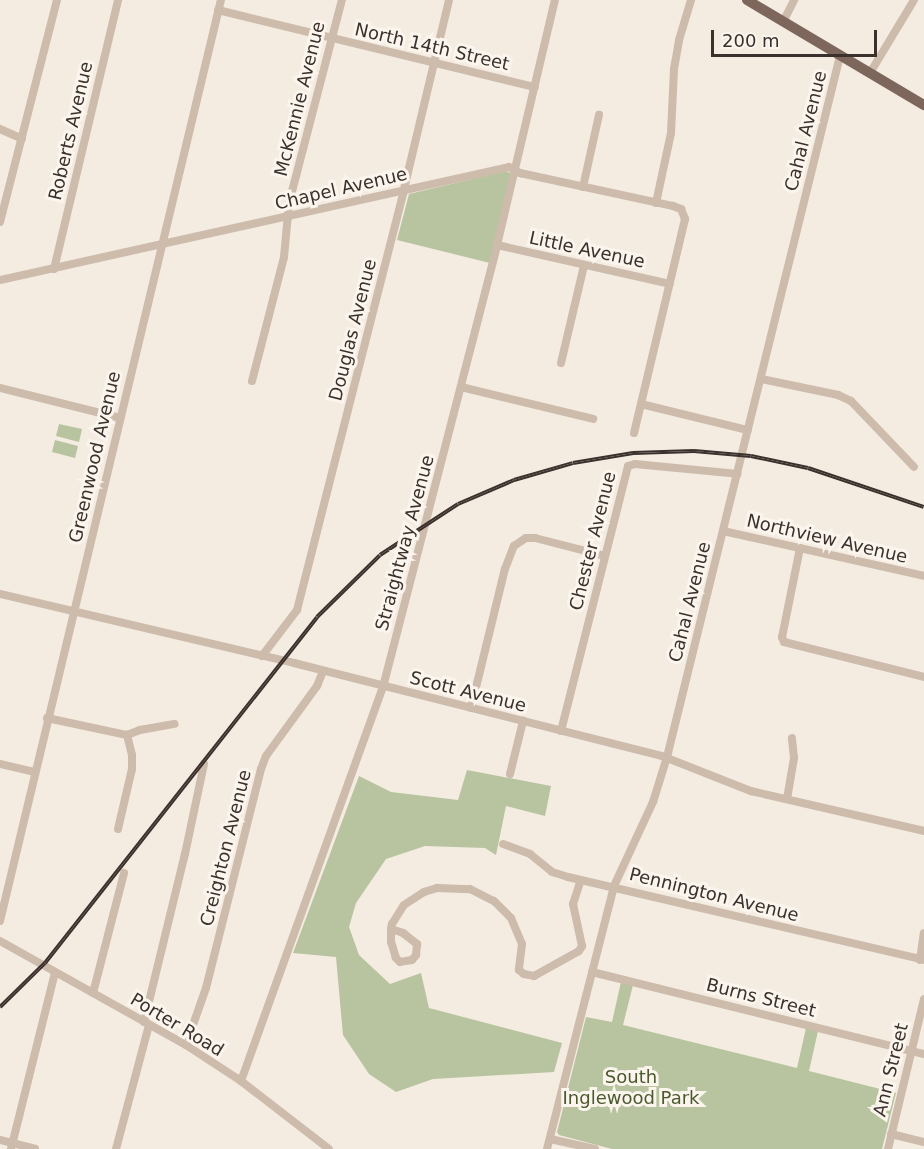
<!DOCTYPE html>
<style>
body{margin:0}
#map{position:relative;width:924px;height:1149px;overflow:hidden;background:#f4ebe1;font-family:"DejaVu Sans",sans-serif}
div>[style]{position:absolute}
.green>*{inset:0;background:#b8c4a0}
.minor>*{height:8px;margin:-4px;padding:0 4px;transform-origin:4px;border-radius:4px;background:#cdbbac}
.major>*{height:10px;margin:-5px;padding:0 5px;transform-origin:5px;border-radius:5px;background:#7d675c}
.rail>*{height:4px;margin-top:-2px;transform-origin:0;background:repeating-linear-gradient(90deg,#fbf5ee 0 4.5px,#3b302b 0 9px);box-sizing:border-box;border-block:2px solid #3b302b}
span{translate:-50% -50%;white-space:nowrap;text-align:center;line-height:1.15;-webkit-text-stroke:6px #fbf5ee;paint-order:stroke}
.street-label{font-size:18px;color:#3b302b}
.park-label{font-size:18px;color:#4a5a2e}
.scale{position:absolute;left:711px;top:30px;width:166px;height:27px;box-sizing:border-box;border:3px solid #3b302b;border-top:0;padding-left:8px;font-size:18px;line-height:21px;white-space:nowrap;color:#3b302b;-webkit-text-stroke:4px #fbf5ee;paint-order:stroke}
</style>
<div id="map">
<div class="green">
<div style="clip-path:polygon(506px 171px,512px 174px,490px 263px,397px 240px,409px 194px)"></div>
<div style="clip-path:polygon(59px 424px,82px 429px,79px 442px,56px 436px)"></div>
<div style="clip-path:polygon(55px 440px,78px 446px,75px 458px,52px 452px)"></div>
<div style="clip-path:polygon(467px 770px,551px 786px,545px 816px,506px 806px,496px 855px,485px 848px,425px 846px,386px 859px,356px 903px,349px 927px,359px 955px,390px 984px,421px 973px,429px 1008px,562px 1043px,554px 1072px,433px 1079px,396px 1092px,369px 1074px,343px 1035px,336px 957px,293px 953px,359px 776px,391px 792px,458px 800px)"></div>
<div style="clip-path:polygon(621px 982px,633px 985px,623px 1025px,797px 1068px,806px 1028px,818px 1031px,809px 1071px,896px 1093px,882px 1149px,612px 1149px,559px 1135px,557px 1132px,586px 1017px,612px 1022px)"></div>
</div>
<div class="minor">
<div style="left:218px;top:10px;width:326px;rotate:13.7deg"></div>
<div style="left:783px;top:22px;width:25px;rotate:-63deg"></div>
<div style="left:870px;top:73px;width:85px;rotate:-58.9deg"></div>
<div style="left:0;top:129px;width:24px;rotate:24deg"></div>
<div style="left:583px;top:187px;width:74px;rotate:-77.5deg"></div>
<div style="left:656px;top:203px;width:72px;rotate:-77.9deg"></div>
<div style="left:671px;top:133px;width:64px;rotate:-87.3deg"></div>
<div style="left:674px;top:69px;width:29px;rotate:-80deg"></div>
<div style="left:679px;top:40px;width:42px;rotate:-73.3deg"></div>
<div style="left:0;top:222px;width:229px;rotate:-75.6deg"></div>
<div style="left:497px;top:245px;width:177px;rotate:12.7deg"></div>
<div style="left:54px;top:269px;width:277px;rotate:-76.6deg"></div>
<div style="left:0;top:280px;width:521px;rotate:-12.52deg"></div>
<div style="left:509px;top:167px;width:13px;rotate:29deg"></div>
<div style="left:520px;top:173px;width:157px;rotate:12.2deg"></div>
<div style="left:673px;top:206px;width:9px;rotate:21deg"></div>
<div style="left:681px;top:209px;width:11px;rotate:68deg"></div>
<div style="left:685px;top:219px;width:220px;rotate:103.4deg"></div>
<div style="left:561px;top:363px;width:100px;rotate:-76.7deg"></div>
<div style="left:761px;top:379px;width:79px;rotate:11.7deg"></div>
<div style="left:838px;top:395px;width:14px;rotate:25deg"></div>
<div style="left:851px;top:401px;width:91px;rotate:46.3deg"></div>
<div style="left:252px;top:381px;width:128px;rotate:-75.5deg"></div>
<div style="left:284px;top:257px;width:54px;rotate:-84.7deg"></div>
<div style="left:289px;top:203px;width:210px;rotate:-75.4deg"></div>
<div style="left:461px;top:387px;width:136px;rotate:13.6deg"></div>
<div style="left:0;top:388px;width:124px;rotate:14deg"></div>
<div style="left:641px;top:404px;width:110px;rotate:13.7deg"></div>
<div style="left:723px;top:531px;width:206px;rotate:12.6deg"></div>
<div style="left:800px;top:548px;width:91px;rotate:101.4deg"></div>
<div style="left:782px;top:637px;width:5px;rotate:68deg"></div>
<div style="left:784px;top:642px;width:144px;rotate:14deg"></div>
<div style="left:0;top:594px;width:302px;rotate:13.2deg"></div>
<div style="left:294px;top:663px;width:380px;rotate:14.2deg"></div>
<div style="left:662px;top:756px;width:96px;rotate:21.5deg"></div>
<div style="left:751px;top:791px;width:178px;rotate:13deg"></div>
<div style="left:262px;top:656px;width:58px;rotate:-52.7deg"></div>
<div style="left:297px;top:610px;width:434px;rotate:-75.7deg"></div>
<div style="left:404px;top:189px;width:194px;rotate:-76.6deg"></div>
<div style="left:471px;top:708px;width:143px;rotate:-76.3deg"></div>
<div style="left:505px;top:569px;width:25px;rotate:-69deg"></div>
<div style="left:514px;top:546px;width:14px;rotate:-34deg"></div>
<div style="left:526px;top:538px;width:9px"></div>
<div style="left:535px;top:538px;width:72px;rotate:14.4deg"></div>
<div style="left:47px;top:718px;width:82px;rotate:12deg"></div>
<div style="left:127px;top:735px;width:14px;rotate:-21deg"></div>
<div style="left:140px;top:730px;width:35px;rotate:-10deg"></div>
<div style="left:561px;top:731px;width:273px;rotate:-75.8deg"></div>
<div style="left:628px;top:466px;width:7px;rotate:-16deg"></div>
<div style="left:635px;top:464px;width:103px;rotate:5.5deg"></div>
<div style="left:0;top:764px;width:35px;rotate:13deg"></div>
<div style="left:510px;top:774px;width:55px;rotate:-76.2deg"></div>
<div style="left:787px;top:799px;width:42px;rotate:-80.3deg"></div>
<div style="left:794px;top:758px;width:20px;rotate:-96deg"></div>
<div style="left:118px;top:829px;width:62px;rotate:-76.9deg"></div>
<div style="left:132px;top:769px;width:14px;rotate:-90deg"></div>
<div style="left:132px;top:755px;width:21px;rotate:-104deg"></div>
<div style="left:503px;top:844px;width:29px;rotate:20deg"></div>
<div style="left:530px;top:854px;width:28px;rotate:39deg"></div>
<div style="left:552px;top:872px;width:17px;rotate:17deg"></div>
<div style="left:568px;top:877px;width:366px;rotate:13.1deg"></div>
<div style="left:0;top:921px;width:947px;rotate:-76.51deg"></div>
<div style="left:391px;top:929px;width:13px;rotate:18deg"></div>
<div style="left:403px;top:933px;width:18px;rotate:38deg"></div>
<div style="left:417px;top:944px;width:11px;rotate:95deg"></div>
<div style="left:416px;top:955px;width:6px;rotate:129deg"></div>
<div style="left:412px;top:960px;width:12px;rotate:171deg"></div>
<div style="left:400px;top:962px;width:6px;rotate:-135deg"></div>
<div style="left:396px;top:958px;width:17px;rotate:-107deg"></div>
<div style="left:391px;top:942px;width:13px;rotate:-90deg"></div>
<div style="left:391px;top:929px;width:5px;rotate:-79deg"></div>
<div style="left:392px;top:924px;width:22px;rotate:-58deg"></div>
<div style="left:404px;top:905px;width:24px;rotate:-33deg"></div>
<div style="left:424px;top:892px;width:14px;rotate:-17deg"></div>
<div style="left:437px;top:888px;width:33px;rotate:2deg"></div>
<div style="left:470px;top:889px;width:27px;rotate:27deg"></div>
<div style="left:494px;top:901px;width:24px;rotate:45deg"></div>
<div style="left:511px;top:918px;width:28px;rotate:67deg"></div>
<div style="left:522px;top:944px;width:26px;rotate:97deg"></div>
<div style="left:519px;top:970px;width:6px;rotate:39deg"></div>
<div style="left:524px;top:974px;width:10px;rotate:11deg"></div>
<div style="left:534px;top:976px;width:51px;rotate:-29.1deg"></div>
<div style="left:579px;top:951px;width:6px;rotate:-59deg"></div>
<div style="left:582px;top:946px;width:43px;rotate:-102.1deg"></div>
<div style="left:573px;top:904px;width:25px;rotate:-72deg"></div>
<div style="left:0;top:941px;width:213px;rotate:29.2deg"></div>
<div style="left:186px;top:1045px;width:66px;rotate:33.2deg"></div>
<div style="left:241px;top:1081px;width:111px;rotate:37.7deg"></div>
<div style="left:920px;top:960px;width:27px;rotate:-82deg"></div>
<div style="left:592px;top:972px;width:342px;rotate:13.9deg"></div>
<div style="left:93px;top:993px;width:124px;rotate:-75.5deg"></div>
<div style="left:144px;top:1022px;width:173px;rotate:-76.3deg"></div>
<div style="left:185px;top:854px;width:92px;rotate:-78.1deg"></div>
<div style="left:186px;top:1045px;width:60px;rotate:-70.7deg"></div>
<div style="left:206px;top:988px;width:226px;rotate:-75.9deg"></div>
<div style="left:261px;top:769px;width:14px;rotate:-69deg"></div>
<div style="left:266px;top:756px;width:87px;rotate:-53.9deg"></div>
<div style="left:317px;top:686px;width:16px;rotate:-68deg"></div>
<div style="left:241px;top:1081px;width:419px;rotate:-70.2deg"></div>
<div style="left:383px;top:687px;width:456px;rotate:-75.5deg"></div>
<div style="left:497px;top:245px;width:252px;rotate:-76.7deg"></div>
<div style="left:891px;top:1134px;width:34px;rotate:14deg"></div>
<div style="left:550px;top:1139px;width:46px;rotate:12.5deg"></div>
<div style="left:0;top:1140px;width:36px;rotate:14deg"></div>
<div style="left:11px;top:1149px;width:182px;rotate:-76deg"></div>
<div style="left:116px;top:1149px;width:128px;rotate:-75.1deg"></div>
<div style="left:547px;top:1149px;width:271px;rotate:-75.7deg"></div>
<div style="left:614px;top:886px;width:93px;rotate:-65.1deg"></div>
<div style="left:653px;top:802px;width:47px;rotate:-72.7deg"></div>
<div style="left:667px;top:757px;width:722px;rotate:-76.14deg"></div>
<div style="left:888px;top:1149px;width:154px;rotate:-76.5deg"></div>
</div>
<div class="major">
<div style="left:747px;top:0;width:206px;rotate:30.7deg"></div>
</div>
<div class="rail">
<div style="left:0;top:1007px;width:63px;rotate:-44.4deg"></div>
<div style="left:45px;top:963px;width:440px;rotate:-51.8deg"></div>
<div style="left:317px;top:617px;width:88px;rotate:-44.5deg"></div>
<div style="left:380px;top:555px;width:93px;rotate:-33.2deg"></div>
<div style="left:458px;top:504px;width:61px;rotate:-23.2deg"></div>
<div style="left:514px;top:480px;width:61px;rotate:-16.1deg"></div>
<div style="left:573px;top:463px;width:61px;rotate:-9.5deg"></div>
<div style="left:633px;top:453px;width:61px;rotate:-1.9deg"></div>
<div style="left:694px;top:451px;width:57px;rotate:5deg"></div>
<div style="left:751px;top:456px;width:58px;rotate:11.9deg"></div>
<div style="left:808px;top:468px;width:122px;rotate:18.6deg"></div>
</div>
<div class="street-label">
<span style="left:432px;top:47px;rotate:13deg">North 14th Street</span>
<span style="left:300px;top:99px;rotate:-76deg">McKennie Avenue</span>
<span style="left:71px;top:131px;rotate:-77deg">Roberts Avenue</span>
<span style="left:806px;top:131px;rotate:-76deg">Cahal Avenue</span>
<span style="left:341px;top:189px;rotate:-13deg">Chapel Avenue</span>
<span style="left:587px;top:250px;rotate:12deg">Little Avenue</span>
<span style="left:353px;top:330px;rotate:-76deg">Douglas Avenue</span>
<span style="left:95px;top:457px;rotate:-77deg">Greenwood Avenue</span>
<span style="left:827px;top:539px;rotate:13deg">Northview Avenue</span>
<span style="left:593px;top:541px;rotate:-76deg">Chester Avenue</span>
<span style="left:405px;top:543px;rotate:-75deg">Straightway Avenue</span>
<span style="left:690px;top:602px;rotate:-76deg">Cahal Avenue</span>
<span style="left:468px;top:692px;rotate:14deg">Scott Avenue</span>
<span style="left:226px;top:848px;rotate:-76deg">Creighton Avenue</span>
<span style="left:714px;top:895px;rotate:14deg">Pennington Avenue</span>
<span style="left:761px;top:998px;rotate:14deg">Burns Street</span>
<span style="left:177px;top:1025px;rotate:31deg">Porter Road</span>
<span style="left:891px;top:1070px;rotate:-76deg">Ann Street</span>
</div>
<div class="park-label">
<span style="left:631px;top:1088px">South<br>Inglewood Park</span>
</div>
<div class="scale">200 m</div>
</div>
